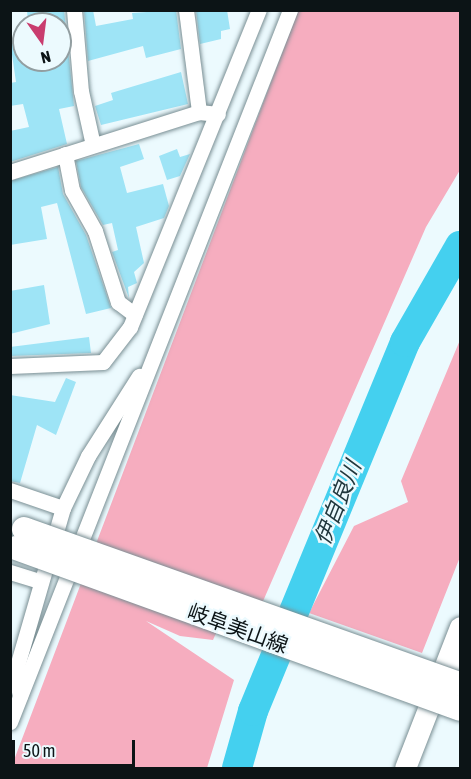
<!DOCTYPE html>
<meta charset="utf-8">
<style>
body{margin:0}
#map{position:relative;width:471px;height:779px;overflow:hidden;background:#ecfafe;font-family:"Asap Condensed","Noto Sans JP",sans-serif}
div>[style]{position:absolute}
.green>*{inset:0;background:#f6adbf}
.river>*{height:30px;margin:-15px;padding:0 15px;transform-origin:15px;border-radius:15px;background:#44d0ef}
.building>*{inset:0;background:#9ee4f6}
.roads{filter:drop-shadow(0 0 2px #798e93) drop-shadow(0 0 2px #798e93)}
.street>*{height:15px;margin:-7.5px;padding:0 7.5px;transform-origin:7.5px;border-radius:7.5px;background:#fff}
.secondary>*{height:21px;margin:-10.5px;padding:0 10.5px;transform-origin:10.5px;border-radius:10.5px;background:#fff}
.bridges{filter:drop-shadow(0 0 2px #798e93) drop-shadow(0 0 2px #798e93)}
.primary-bridge>*{height:24px;margin:-12px;padding:0 12px;transform-origin:12px;border-radius:12px;background:#fff}
span{translate:-50% -50%;white-space:nowrap;text-align:center;line-height:1.15;-webkit-text-stroke:5px #ecfafe;paint-order:stroke}
.street-label{font-size:21px;color:#0c1416}
.water-label{font-size:22px;color:#21383e;font-style:italic}
.frame{position:absolute;inset:0;border:12px solid #0c1416;pointer-events:none}
.north{position:absolute;left:12px;top:12px;width:60px;height:60px;box-sizing:border-box;background:#ecfafe;border:2px solid #929ea1;border-radius:50%;rotate:166deg;font-size:16px;font-weight:700;line-height:24px;text-align:center;color:#0c1416}
.north::after{content:'';display:block;margin:auto;width:21px;height:27px;background:#c93d6f;clip-path:polygon(50% 0,100% 100%,50% 72%,0 100%)}
.scale{position:absolute;left:12px;top:740px;width:123px;height:27px;box-sizing:border-box;border:3px solid #0c1416;border-top:0;padding-left:8px;font-size:18px;line-height:21px;white-space:nowrap;color:#0c1416;-webkit-text-stroke:4px #ecfafe;paint-order:stroke}
</style>
<div id="map">
<div class="green">
<div style="clip-path:polygon(298px 11px,460px 11px,460px 170px,426px 227px,257px 615px,231px 600px,213px 640px,180px 636px,146px 621px,234px 680px,207px 768px,11px 768px)"></div>
<div style="clip-path:polygon(460px 340px,460px 557px,422px 653px,309px 613px,354px 526px,408px 502px,401px 481px)"></div>
</div>
<div class="river">
<div style="left:237px;top:768px;width:59px;rotate:-74.3deg"></div>
<div style="left:253px;top:711px;width:399px;rotate:-67.6deg"></div>
<div style="left:405px;top:342px;width:111px;rotate:-60.2deg"></div>
</div>
<div class="building">
<div style="clip-path:polygon(27px 10px,64px 10px,74px 106px,59px 109px,67px 144px,10px 162px,10px 131px,29px 127px,23px 104px,10px 106px,10px 83px,16px 82px,10px 41px,23px 39px,24px 60px,60px 60px,60px 24px,28px 24px)"></div>
<div style="clip-path:polygon(84px 10px,93px 10px,96px 26px,133px 19px,132px 13px,176px 10px,181px 49px,146px 58px,143px 46px,88px 61px)"></div>
<div style="clip-path:polygon(196px 10px,227px 10px,230px 29px,221px 31px,221px 39px,200px 44px)"></div>
<div style="clip-path:polygon(181px 72px,188px 104px,101px 125px,95px 106px,113px 100px,111px 93px)"></div>
<div style="clip-path:polygon(139px 144px,144px 159px,120px 167px,127px 193px,163px 184px,169px 206px,164px 218px,136px 227px,144px 263px,134px 272px,137px 283px,128px 287px,129px 298px,112px 252px,118px 250px,112px 223px,103px 225px,81px 187px,76px 161px)"></div>
<div style="clip-path:polygon(177px 149px,180px 157px,190px 154px,180px 176px,167px 180px,159px 156px)"></div>
<div style="clip-path:polygon(58px 167px,63px 194px,86px 235px,111px 308px,86px 314px,57px 203px,41px 207px,47px 239px,10px 245px,10px 181px)"></div>
<div style="clip-path:polygon(44px 285px,50px 324px,10px 334px,10px 291px)"></div>
<div style="clip-path:polygon(89px 337px,91px 353px,10px 356px,10px 347px)"></div>
<div style="clip-path:polygon(66px 378px,76px 382px,56px 435px,37px 425px,20px 483px,10px 481px,10px 395px,55px 402px)"></div>
</div>
<div class="roads">
<div class="street">
<div style="left:74px;top:10px;width:81px;rotate:85.1deg"></div>
<div style="left:81px;top:91px;width:55px;rotate:77.5deg"></div>
<div style="left:186px;top:10px;width:103px;rotate:82.7deg"></div>
<div style="left:65px;top:154px;width:37px;rotate:79deg"></div>
<div style="left:72px;top:190px;width:47px;rotate:60.7deg"></div>
<div style="left:95px;top:231px;width:75px;rotate:72.1deg"></div>
<div style="left:118px;top:302px;width:21px;rotate:37deg"></div>
<div style="left:10px;top:172px;width:198px;rotate:-17.6deg"></div>
<div style="left:199px;top:112px;width:19px;rotate:6deg"></div>
<div style="left:10px;top:366px;width:93px;rotate:-2.5deg"></div>
<div style="left:103px;top:362px;width:44px;rotate:-52.4deg"></div>
<div style="left:130px;top:327px;width:342px;rotate:-67.9deg"></div>
<div style="left:10px;top:490px;width:56px;rotate:18.8deg"></div>
<div style="left:10px;top:572px;width:31px;rotate:17deg"></div>
<div style="left:454px;top:669px;width:12px;rotate:-59deg"></div>
<div style="left:20px;top:696px;width:24px;rotate:-102deg"></div>
<div style="left:15px;top:673px;width:172px;rotate:-73.8deg"></div>
<div style="left:63px;top:508px;width:58px;rotate:-64.3deg"></div>
<div style="left:88px;top:456px;width:95px;rotate:-57.5deg"></div>
<div style="left:10px;top:722px;width:765px;rotate:-68.53deg"></div>
</div>
<div class="secondary">
<div style="left:405px;top:768px;width:151px;rotate:-68.7deg"></div>
</div>
</div>
<div class="bridges">
<div class="primary-bridge">
<div style="left:24px;top:529px;width:463px;rotate:19.6deg"></div>
<div style="left:16px;top:548px;width:472px;rotate:19.9deg"></div>
</div>
</div>
<div class="street-label">
<span style="left:238px;top:628px;rotate:20deg">岐阜美山線</span>
</div>
<div class="water-label">
<span style="left:338px;top:503px;rotate:-68deg">伊自良川</span>
</div>
<div class="frame"></div>
<div class="north">N</div>
<div class="scale">50 m</div>
</div>
